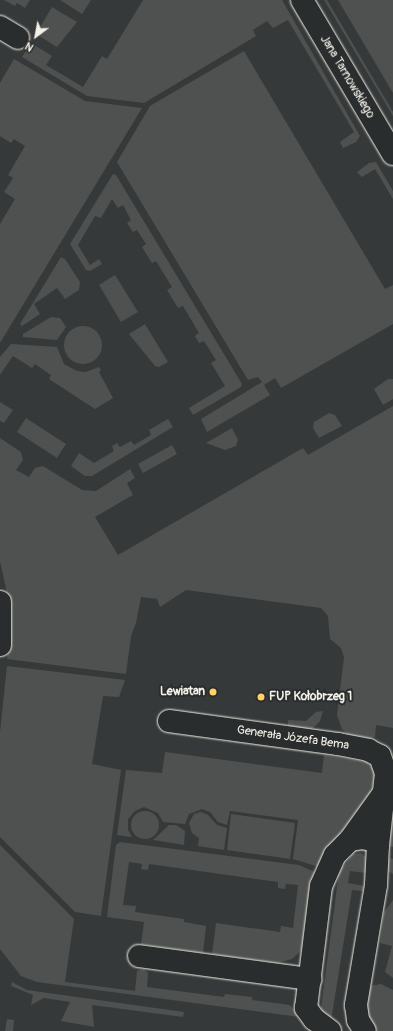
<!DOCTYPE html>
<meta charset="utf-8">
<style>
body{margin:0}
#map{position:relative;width:393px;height:1031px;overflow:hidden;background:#363939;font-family:Pangolin,sans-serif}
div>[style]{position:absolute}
.green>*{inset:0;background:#4e514f}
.round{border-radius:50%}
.roads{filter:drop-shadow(0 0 1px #f4f1e8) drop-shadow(0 0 1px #f4f1e8)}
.street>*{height:22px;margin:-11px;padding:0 11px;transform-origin:11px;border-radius:11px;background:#2a2d2e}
.dots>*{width:11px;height:11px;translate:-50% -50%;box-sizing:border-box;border:2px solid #2a2d2e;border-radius:50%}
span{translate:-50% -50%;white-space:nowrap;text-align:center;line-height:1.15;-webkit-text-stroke:4px #2a2d2e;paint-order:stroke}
.street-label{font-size:12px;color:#f4f1e8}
.poi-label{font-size:12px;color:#f4f1e8;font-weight:700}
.right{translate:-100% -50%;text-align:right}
.left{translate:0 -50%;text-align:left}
.north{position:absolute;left:16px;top:16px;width:40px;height:40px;-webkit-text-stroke:3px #2a2d2e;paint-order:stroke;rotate:212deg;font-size:11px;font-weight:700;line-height:16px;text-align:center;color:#f4f1e8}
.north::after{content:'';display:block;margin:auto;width:14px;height:18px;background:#f4f1e8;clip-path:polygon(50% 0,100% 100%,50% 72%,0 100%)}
</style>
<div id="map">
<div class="green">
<div style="clip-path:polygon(4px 0,30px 0,25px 8px,17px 3px,15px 6px)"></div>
<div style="clip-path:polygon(60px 0,91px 0,82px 14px)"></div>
<div style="clip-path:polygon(143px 0,282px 0,360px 136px,356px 142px,343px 148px,340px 142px,354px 132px,288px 20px,273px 28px,267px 21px,253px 30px,256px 36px,144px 103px,87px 96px,22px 57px,31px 43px,52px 56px,46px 65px,83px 87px,102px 56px,107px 59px)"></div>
<div style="clip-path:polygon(324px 0,327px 0,393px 112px,393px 116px)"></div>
<div style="clip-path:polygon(338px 0,393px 0,393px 93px)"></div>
<div style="clip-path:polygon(52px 7px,77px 22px,57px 47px,36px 34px)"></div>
<div style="clip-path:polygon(244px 51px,385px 289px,393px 285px,393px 324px,281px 388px,275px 378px,264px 385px,270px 395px,207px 432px,201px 419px,262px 382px,258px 377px,248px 380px,117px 162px,150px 106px)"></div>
<div style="clip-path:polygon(14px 59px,85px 101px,142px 108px,0 343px,0 224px,15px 199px,4px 192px,13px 178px,8px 175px,25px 146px,14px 139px,11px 143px,0 136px,0 83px)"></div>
<div style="clip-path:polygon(376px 162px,393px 191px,393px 199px,375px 169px,362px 177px,357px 172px,369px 163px)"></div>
<div style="clip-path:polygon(113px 174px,116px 175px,242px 384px,241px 387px,193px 415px,189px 408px,225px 386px,211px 363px,216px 360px,204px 341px,199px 343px,195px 336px,199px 333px,183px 306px,178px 308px,167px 290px,172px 287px,156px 261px,152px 263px,142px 247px,146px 244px,137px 230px,133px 232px,127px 223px,131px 220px,123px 205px,118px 208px,112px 199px,101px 218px,95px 216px,78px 245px,90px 265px,99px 259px,102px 264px,90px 271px,86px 270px,70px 244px)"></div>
<div style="clip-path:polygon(61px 257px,65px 259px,80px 282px,79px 290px,65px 299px,57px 288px,34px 304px,40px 314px,22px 326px,20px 324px)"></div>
<div style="clip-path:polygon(115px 275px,138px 312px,121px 322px,99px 285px)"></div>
<div style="clip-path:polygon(51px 317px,60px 318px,66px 327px,57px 340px,23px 337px,23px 334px)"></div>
<div style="clip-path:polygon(145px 324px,168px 362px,159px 367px,155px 366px,129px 334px)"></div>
<div class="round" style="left:64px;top:326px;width:38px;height:38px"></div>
<div style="clip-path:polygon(11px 344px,57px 347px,64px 364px,77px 371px,86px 372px,99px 367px,101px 370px,99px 372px,113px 398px,95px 409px,49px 379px,51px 375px,35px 364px,32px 368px,13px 356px,0 375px,0 357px)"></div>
<div style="clip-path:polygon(388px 379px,393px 379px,393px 399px,383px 405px,374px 389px)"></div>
<div style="clip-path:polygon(0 402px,13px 410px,4px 423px,0 421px)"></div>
<div style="clip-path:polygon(393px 406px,393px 728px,376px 725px,375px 737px,364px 740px,349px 736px,342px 729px,337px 715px,344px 657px,341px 648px,330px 639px,328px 616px,321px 608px,186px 590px,160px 607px,157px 599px,141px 597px,136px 623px,131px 636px,126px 674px,7px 659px,10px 632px,8px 598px,0 561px,0 438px,21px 452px,23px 460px,16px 470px,29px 477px,35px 468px,43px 466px,82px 490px,96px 491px,130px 469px,135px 478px,127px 483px,133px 495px,95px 517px,118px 555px,303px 448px,308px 455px)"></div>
<div style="clip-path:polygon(329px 413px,335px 415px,342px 426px,319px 438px,313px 428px,314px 422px)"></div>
<div style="clip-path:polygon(26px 418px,66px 444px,57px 458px,17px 432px)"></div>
<div style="clip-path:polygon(168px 419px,173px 427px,92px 476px,85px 476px,71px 466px,79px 453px,94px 463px,114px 451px,112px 446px,117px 443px,120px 447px,131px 441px,134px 445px,151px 435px,149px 430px)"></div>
<div style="clip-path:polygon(232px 428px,238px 440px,236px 446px,225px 450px,206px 443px)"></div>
<div style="clip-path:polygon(172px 445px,177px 454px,143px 473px,138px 464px)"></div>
<div style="clip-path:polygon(7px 666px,125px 680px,119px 697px,103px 696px,92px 764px,121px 770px,101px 916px,75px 912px,0 837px,0 732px)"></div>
<div style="clip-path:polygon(323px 711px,320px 721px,313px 728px,305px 731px,288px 727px,288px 720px,306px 721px,316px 712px)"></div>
<div style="clip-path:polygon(165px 752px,322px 773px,324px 755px,367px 762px,375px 772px,371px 794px,319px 867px,293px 859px,298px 820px,230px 811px,227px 825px,218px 822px,210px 812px,202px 809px,189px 814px,185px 824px,163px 822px,158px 813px,144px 807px,135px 811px,128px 819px,128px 830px,132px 837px,117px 835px,126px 770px,162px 773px)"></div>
<div style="clip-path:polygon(393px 808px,393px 847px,387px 846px)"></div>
<div class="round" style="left:131px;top:811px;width:28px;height:28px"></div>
<div style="clip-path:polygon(201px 812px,208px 815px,217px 825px,227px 828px,224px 850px,198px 846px,199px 838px,192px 833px,189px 823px,194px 814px)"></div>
<div style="clip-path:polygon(231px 814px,295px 823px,290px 859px,227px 850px)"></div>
<div style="clip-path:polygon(169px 825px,176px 825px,185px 831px,184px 845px,153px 840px)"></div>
<div style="clip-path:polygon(120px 842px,299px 865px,317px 873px,303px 949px,292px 959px,277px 963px,212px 954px,216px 923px,280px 932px,281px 926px,293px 928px,298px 885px,286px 884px,285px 889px,278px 888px,278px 882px,149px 864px,148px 870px,141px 869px,142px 864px,129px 862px,123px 905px,136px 906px,135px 912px,184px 919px,184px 922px,206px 926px,203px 953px,141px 944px,144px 922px,107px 917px,116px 845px)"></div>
<div style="clip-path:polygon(0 845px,74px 919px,65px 982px,135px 991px,137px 971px,144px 969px,148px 973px,147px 987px,224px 997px,225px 994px,252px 997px,252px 1000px,290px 1005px,300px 1017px,37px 982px,21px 976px,0 949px)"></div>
<div style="clip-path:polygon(361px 853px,366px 857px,366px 873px,350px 871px,348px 883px,364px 886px,363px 891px,352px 890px,331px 1021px,318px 1008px,321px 1008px,339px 872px,353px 854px)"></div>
<div style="clip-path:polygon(385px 857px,393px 859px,393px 874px,388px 871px)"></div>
<div style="clip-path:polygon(393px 900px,393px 978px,385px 972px,392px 946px,380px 943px,384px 912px)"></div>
<div style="clip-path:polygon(12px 982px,27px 990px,184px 1012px,183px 1017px,92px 1005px,94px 1027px,61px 1021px,70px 1002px,44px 998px,31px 1005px,33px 995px,11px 986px)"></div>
<div style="clip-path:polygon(381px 984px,393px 990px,393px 1031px,378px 1031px,365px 1014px,370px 986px)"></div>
<div style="clip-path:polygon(7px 1019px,14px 1020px,13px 1031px,5px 1031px)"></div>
</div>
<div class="roads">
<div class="street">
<div style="left:302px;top:0;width:179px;rotate:59.4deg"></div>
<div style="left:0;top:27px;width:21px;rotate:31deg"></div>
<div style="left:0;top:602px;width:43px;rotate:90deg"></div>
<div style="left:169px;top:721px;width:171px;rotate:7.8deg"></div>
<div style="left:338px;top:744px;width:31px;rotate:11deg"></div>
<div style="left:368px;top:750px;width:13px;rotate:27deg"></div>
<div style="left:380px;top:756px;width:18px;rotate:71deg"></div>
<div style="left:386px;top:773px;width:72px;rotate:96.3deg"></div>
<div style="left:350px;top:840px;width:57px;rotate:-54.3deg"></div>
<div style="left:139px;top:956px;width:173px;rotate:7.7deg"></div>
<div style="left:330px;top:1031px;width:20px;rotate:-143deg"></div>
<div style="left:314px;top:1019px;width:14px;rotate:-126deg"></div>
<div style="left:306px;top:1008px;width:123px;rotate:-83deg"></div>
<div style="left:321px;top:886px;width:34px;rotate:-66deg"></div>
<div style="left:335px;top:855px;width:21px;rotate:-45deg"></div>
<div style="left:350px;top:840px;width:12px;rotate:-9deg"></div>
<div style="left:362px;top:838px;width:10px;rotate:11deg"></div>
<div style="left:372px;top:840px;width:8px;rotate:40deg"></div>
<div style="left:378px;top:845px;width:40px;rotate:92.9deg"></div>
<div style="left:376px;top:885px;width:122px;rotate:99.5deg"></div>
<div style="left:356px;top:1005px;width:15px;rotate:82deg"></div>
<div style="left:358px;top:1020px;width:13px;rotate:58deg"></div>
</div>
</div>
<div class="dots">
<div style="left:213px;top:692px;background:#ffd166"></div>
<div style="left:261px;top:697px;background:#ffd166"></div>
</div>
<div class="street-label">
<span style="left:347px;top:77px;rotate:59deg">Jana Tarnowskiego</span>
<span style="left:293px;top:738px;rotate:8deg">Generała Józefa Bema</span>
</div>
<div class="poi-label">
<span class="right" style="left:205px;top:692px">Lewiatan</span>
<span class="left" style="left:269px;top:697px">FUP Kołobrzeg 1</span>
</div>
<div class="north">N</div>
</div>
